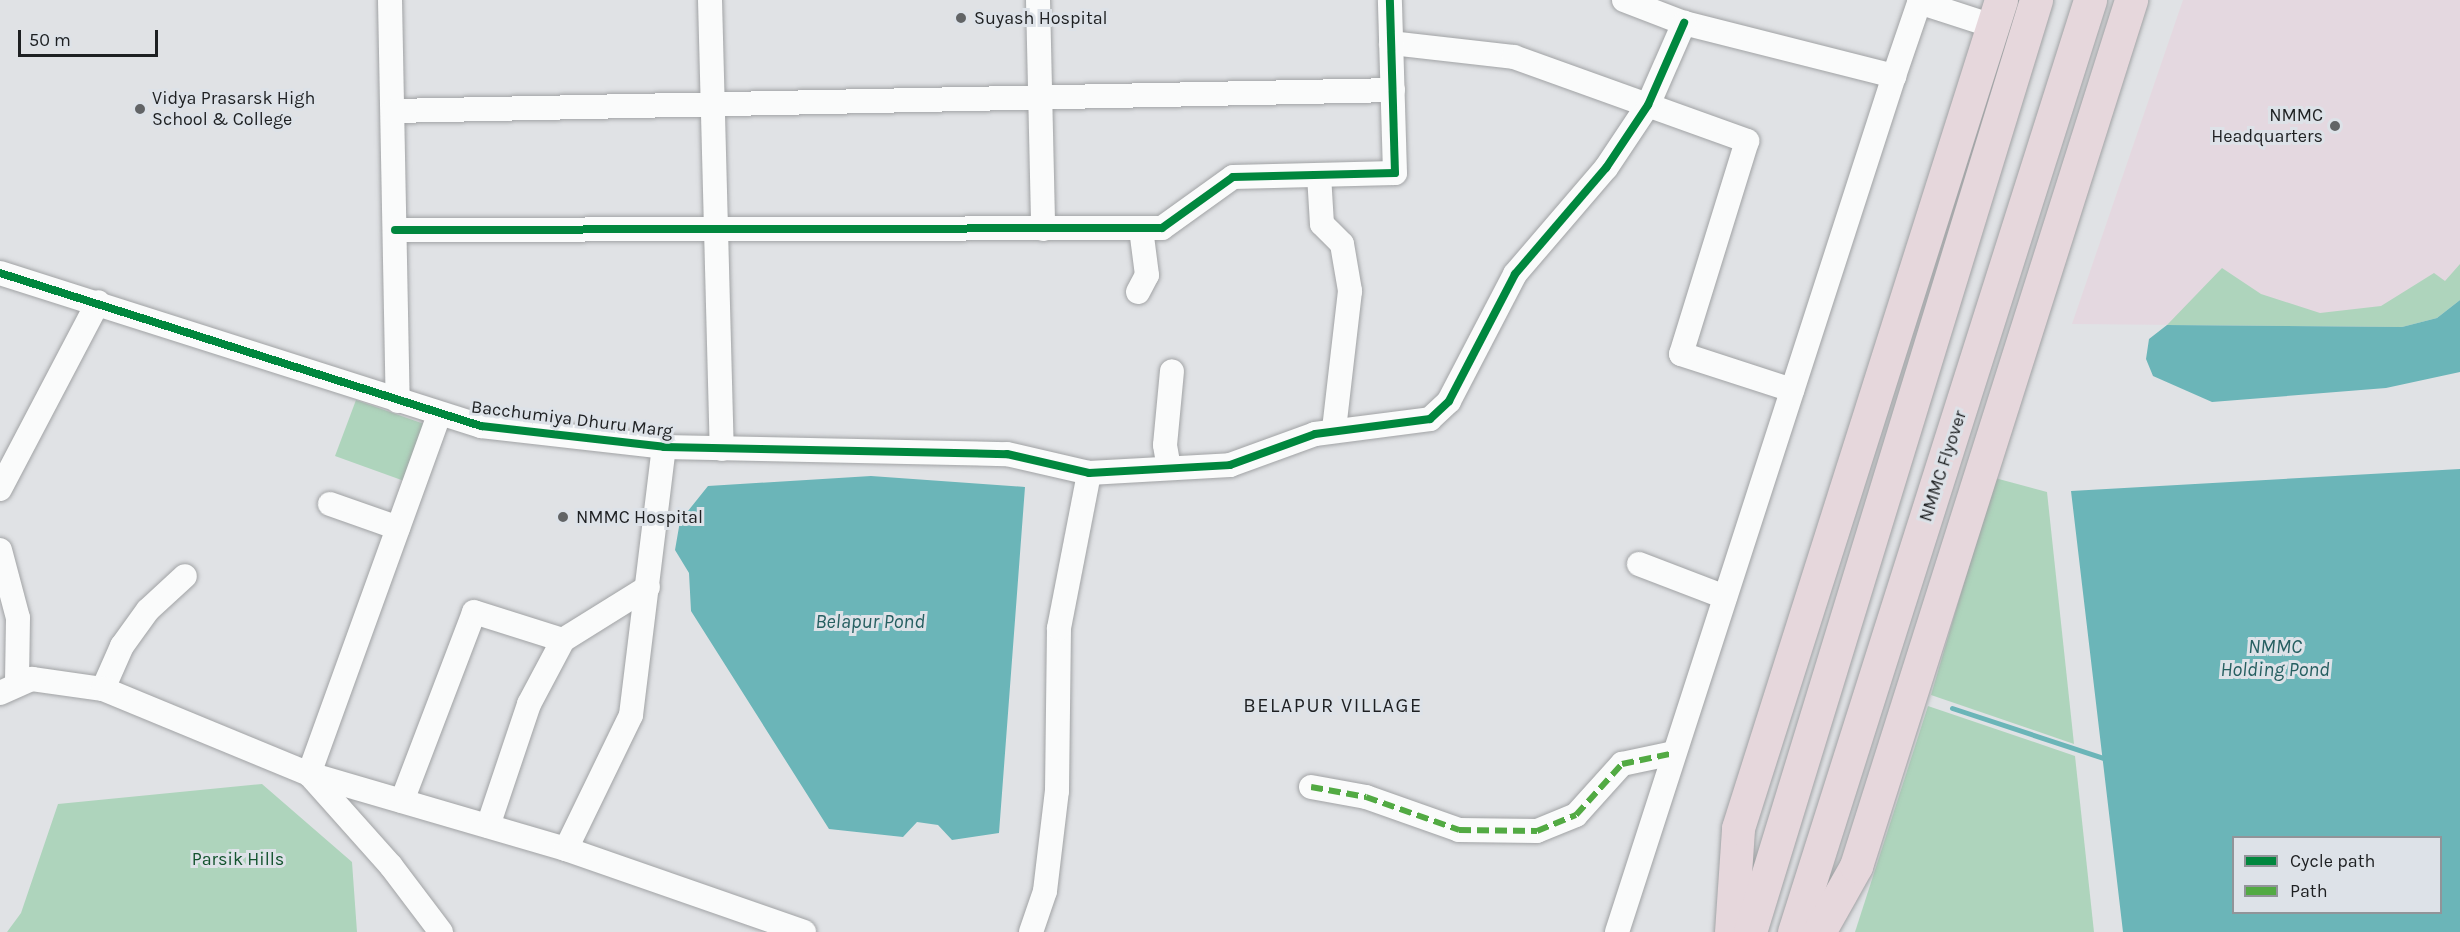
<!DOCTYPE html>
<style>
body{margin:0}
#map{position:relative;width:2460px;height:932px;overflow:hidden;background:#e0e2e5;font-family:Karla,sans-serif}
div>[style]{position:absolute}
.commercial>*{inset:0;background:#e4d8e0}
.green>*{inset:0;background:#aed4bc}
.water>*{inset:0;background:#6bb5b8}
.stream>*{height:5px;margin:-2.5px;padding:0 2.5px;transform-origin:2.5px;border-radius:2.5px;background:#6bb5b8}
.roads{filter:drop-shadow(0 0 2px #a1a3a5) drop-shadow(0 0 2px #a1a3a5)}
.minor>*{height:24px;margin:-12px;padding:0 12px;transform-origin:12px;border-radius:12px;background:#fafbfb}
.highway>*{height:33px;margin:-16.5px;padding:0 16.5px;transform-origin:16.5px;border-radius:16.5px;background:#e6d7dc}
.quiet>*{height:6px;margin-top:-3px;transform-origin:0;background:repeating-linear-gradient(90deg,#52aa43 0 12px,transparent 0 18px)}
.cycleway>*{height:8px;margin:-4px;padding:0 4px;transform-origin:4px;border-radius:4px;background:#00873e}
.dots>*{width:16px;height:16px;translate:-50% -50%;box-sizing:border-box;border:3px solid #dde2e8;border-radius:50%}
span{translate:-50% -50%;white-space:nowrap;text-align:center;line-height:1.15;-webkit-text-stroke:6px #dde2e8;paint-order:stroke}
.poi-label{font-size:18px;color:#1e2022}
.left{translate:0 -50%;text-align:left}
.right{translate:-100% -50%;text-align:right}
.street-label{font-size:18px;color:#1e2022}
.park-label{font-size:18px;color:#13532e}
.water-label{font-size:20px;color:#265f61;font-style:italic}
.neighbourhood-label{font-size:20px;color:#1e2022;letter-spacing:1.5px}
.legend{position:absolute;left:2232px;top:836px;width:210px;height:78px;box-sizing:border-box;background:#dde2e8;border:2px solid #919499;margin:0;padding:8px 10px;list-style:none;font-size:18px;color:#1e2022}
.legend li{display:flex;align-items:center;gap:12px;height:30px}
.legend b{width:30px;border:2px solid #919499}
.scale{position:absolute;left:18px;top:30px;width:140px;height:27px;box-sizing:border-box;border:3px solid #1e2022;border-top:0;padding-left:8px;font-size:18px;line-height:21px;white-space:nowrap;color:#1e2022;-webkit-text-stroke:4px #dde2e8;paint-order:stroke}
</style>
<div id="map">
<div class="commercial">
<div style="clip-path:polygon(2183px 0,2460px 0,2460px 300px,2402px 327px,2072px 324px)"></div>
</div>
<div class="green">
<div style="clip-path:polygon(2460px 264px,2460px 300px,2437px 318px,2402px 327px,2167px 325px,2222px 268px,2261px 294px,2320px 313px,2381px 306px,2434px 273px,2445px 281px)"></div>
<div style="clip-path:polygon(356px 400px,427px 425px,407px 482px,335px 456px)"></div>
<div style="clip-path:polygon(1995px 478px,2047px 492px,2074px 744px,1931px 695px)"></div>
<div style="clip-path:polygon(1928px 706px,2075px 756px,2094px 932px,1855px 932px)"></div>
<div style="clip-path:polygon(262px 784px,352px 862px,357px 932px,7px 932px,21px 913px,58px 804px)"></div>
</div>
<div class="water">
<div style="clip-path:polygon(2460px 300px,2460px 372px,2386px 388px,2212px 402px,2153px 376px,2146px 359px,2149px 339px,2167px 325px,2402px 327px,2437px 318px)"></div>
<div style="clip-path:polygon(evenodd,2460px 469px,2460px 932px,2123px 932px,2071px 491px,2460px 469px,2234px 838px,2440px 838px,2440px 912px,2234px 912px,2234px 838px)"></div>
<div style="clip-path:polygon(871px 476px,1025px 487px,999px 833px,952px 840px,938px 825px,917px 822px,903px 837px,829px 829px,691px 611px,689px 573px,675px 550px,680px 521px,708px 486px)"></div>
</div>
<div class="stream">
<div style="left:1952px;top:708px;width:159px;rotate:18.3deg"></div>
</div>
<div class="roads">
<div class="minor">
<div style="left:390px;top:0;width:401px;rotate:88.9deg"></div>
<div style="left:710px;top:0;width:449px;rotate:88.5deg"></div>
<div style="left:1038px;top:0;width:229px;rotate:88.7deg"></div>
<div style="left:1624px;top:0;width:64px;rotate:21deg"></div>
<div style="left:1684px;top:23px;width:217px;rotate:14.2deg"></div>
<div style="left:1894px;top:76px;width:80px;rotate:-71.1deg"></div>
<div style="left:1919px;top:2px;width:78px;rotate:18deg"></div>
<div style="left:1391px;top:43px;width:124px;rotate:6.5deg"></div>
<div style="left:1514px;top:57px;width:248px;rotate:19.8deg"></div>
<div style="left:1747px;top:141px;width:223px;rotate:107.2deg"></div>
<div style="left:1681px;top:354px;width:117px;rotate:18deg"></div>
<div style="left:393px;top:111px;width:1000px;rotate:-1.2deg"></div>
<div style="left:1319px;top:175px;width:49px;rotate:86.5deg"></div>
<div style="left:1322px;top:224px;width:28px;rotate:45deg"></div>
<div style="left:1342px;top:244px;width:48px;rotate:80.3deg"></div>
<div style="left:1350px;top:291px;width:140px;rotate:96.6deg"></div>
<div style="left:395px;top:230px;width:767px;rotate:-0.15deg"></div>
<div style="left:1162px;top:228px;width:87px;rotate:-35.7deg"></div>
<div style="left:1233px;top:177px;width:162px;rotate:-1.4deg"></div>
<div style="left:1395px;top:173px;width:173px;rotate:-91.7deg"></div>
<div style="left:0;top:273px;width:505px;rotate:17.65deg"></div>
<div style="left:481px;top:426px;width:184px;rotate:6.5deg"></div>
<div style="left:664px;top:447px;width:343px;rotate:1.2deg"></div>
<div style="left:1007px;top:454px;width:84px;rotate:13deg"></div>
<div style="left:1089px;top:473px;width:141px;rotate:-3.2deg"></div>
<div style="left:1230px;top:465px;width:90px;rotate:-20deg"></div>
<div style="left:1315px;top:434px;width:116px;rotate:-7.4deg"></div>
<div style="left:1430px;top:419px;width:26px;rotate:-43deg"></div>
<div style="left:1449px;top:401px;width:143px;rotate:-62.5deg"></div>
<div style="left:1515px;top:274px;width:140px;rotate:-49.4deg"></div>
<div style="left:1606px;top:168px;width:76px;rotate:-56.3deg"></div>
<div style="left:1648px;top:105px;width:90px;rotate:-66.3deg"></div>
<div style="left:1138px;top:292px;width:19px;rotate:-62deg"></div>
<div style="left:1147px;top:275px;width:46px;rotate:-97.4deg"></div>
<div style="left:1169px;top:468px;width:23px;rotate:-100deg"></div>
<div style="left:1165px;top:445px;width:74px;rotate:-84.6deg"></div>
<div style="left:0;top:489px;width:211px;rotate:-62.3deg"></div>
<div style="left:330px;top:504px;width:72px;rotate:19.4deg"></div>
<div style="left:0;top:550px;width:70px;rotate:75.2deg"></div>
<div style="left:18px;top:618px;width:67px;rotate:90.9deg"></div>
<div style="left:1639px;top:564px;width:92px;rotate:21deg"></div>
<div style="left:103px;top:689px;width:47px;rotate:-66.2deg"></div>
<div style="left:122px;top:646px;width:44px;rotate:-54.2deg"></div>
<div style="left:148px;top:610px;width:50px;rotate:-42.6deg"></div>
<div style="left:0;top:693px;width:35px;rotate:-24deg"></div>
<div style="left:32px;top:679px;width:72px;rotate:8deg"></div>
<div style="left:103px;top:689px;width:223px;rotate:22.4deg"></div>
<div style="left:309px;top:774px;width:268px;rotate:16.3deg"></div>
<div style="left:566px;top:849px;width:252px;rotate:19.2deg"></div>
<div style="left:309px;top:774px;width:382px;rotate:-70.1deg"></div>
<div style="left:309px;top:774px;width:123px;rotate:48.3deg"></div>
<div style="left:391px;top:866px;width:83px;rotate:52.9deg"></div>
<div style="left:1311px;top:787px;width:56px;rotate:10.3deg"></div>
<div style="left:1366px;top:797px;width:99px;rotate:19.5deg"></div>
<div style="left:1459px;top:830px;width:78px;rotate:0.7deg"></div>
<div style="left:1537px;top:831px;width:42px;rotate:-22.3deg"></div>
<div style="left:1576px;top:815px;width:69px;rotate:-48deg"></div>
<div style="left:1622px;top:764px;width:53px;rotate:-11.9deg"></div>
<div style="left:402px;top:801px;width:202px;rotate:-69.1deg"></div>
<div style="left:474px;top:612px;width:93px;rotate:17.5deg"></div>
<div style="left:488px;top:826px;width:129px;rotate:-71.4deg"></div>
<div style="left:529px;top:704px;width:72px;rotate:-62deg"></div>
<div style="left:563px;top:640px;width:100px;rotate:-31.9deg"></div>
<div style="left:566px;top:849px;width:149px;rotate:-64.1deg"></div>
<div style="left:631px;top:715px;width:270px;rotate:-83deg"></div>
<div style="left:1031px;top:932px;width:43px;rotate:-71.1deg"></div>
<div style="left:1045px;top:891px;width:101px;rotate:-83.2deg"></div>
<div style="left:1057px;top:791px;width:163px;rotate:-89.3deg"></div>
<div style="left:1059px;top:628px;width:158px;rotate:-79deg"></div>
<div style="left:1617px;top:932px;width:900px;rotate:-72.07deg"></div>
</div>
<div class="highway">
<div style="left:1731px;top:932px;width:104px;rotate:-86.1deg"></div>
<div style="left:1738px;top:828px;width:869px;rotate:-72.38deg"></div>
<div style="left:1750px;top:932px;width:975px;rotate:-72.94deg"></div>
<div style="left:1794px;top:932px;width:978px;rotate:-72.38deg"></div>
<div style="left:1819px;top:932px;width:76px;rotate:-60.7deg"></div>
<div style="left:1856px;top:866px;width:909px;rotate:-72.38deg"></div>
</div>
</div>
<div class="quiet">
<div style="left:1311px;top:787px;width:56px;rotate:10.3deg"></div>
<div style="left:1366px;top:797px;width:99px;rotate:19.5deg"></div>
<div style="left:1459px;top:830px;width:78px;rotate:0.7deg"></div>
<div style="left:1537px;top:831px;width:42px;rotate:-22.3deg"></div>
<div style="left:1576px;top:815px;width:69px;rotate:-48deg"></div>
<div style="left:1622px;top:764px;width:53px;rotate:-11.9deg"></div>
</div>
<div class="cycleway">
<div style="left:395px;top:230px;width:767px;rotate:-0.15deg"></div>
<div style="left:1162px;top:228px;width:87px;rotate:-35.7deg"></div>
<div style="left:1233px;top:177px;width:162px;rotate:-1.4deg"></div>
<div style="left:1395px;top:173px;width:173px;rotate:-91.7deg"></div>
<div style="left:0;top:273px;width:505px;rotate:17.65deg"></div>
<div style="left:481px;top:426px;width:184px;rotate:6.5deg"></div>
<div style="left:664px;top:447px;width:343px;rotate:1.2deg"></div>
<div style="left:1007px;top:454px;width:84px;rotate:13deg"></div>
<div style="left:1089px;top:473px;width:141px;rotate:-3.2deg"></div>
<div style="left:1230px;top:465px;width:90px;rotate:-20deg"></div>
<div style="left:1315px;top:434px;width:116px;rotate:-7.4deg"></div>
<div style="left:1430px;top:419px;width:26px;rotate:-43deg"></div>
<div style="left:1449px;top:401px;width:143px;rotate:-62.5deg"></div>
<div style="left:1515px;top:274px;width:140px;rotate:-49.4deg"></div>
<div style="left:1606px;top:168px;width:76px;rotate:-56.3deg"></div>
<div style="left:1648px;top:105px;width:90px;rotate:-66.3deg"></div>
</div>
<div class="dots">
<div style="left:961px;top:18px;background:#626466"></div>
<div style="left:140px;top:109px;background:#626466"></div>
<div style="left:2335px;top:126px;background:#626466"></div>
<div style="left:563px;top:517px;background:#626466"></div>
</div>
<div class="poi-label">
<span class="left" style="left:974px;top:18px">Suyash Hospital</span>
<span class="left" style="left:152px;top:109px">Vidya Prasarsk High<br>School &amp; College</span>
<span class="right" style="left:2323px;top:126px">NMMC<br>Headquarters</span>
<span class="left" style="left:576px;top:517px">NMMC Hospital</span>
</div>
<div class="street-label">
<span style="left:572px;top:419px;rotate:7deg">Bacchumiya Dhuru Marg</span>
<span style="left:1943px;top:466px;rotate:-72deg">NMMC Flyover</span>
</div>
<div class="park-label">
<span style="left:238px;top:859px">Parsik Hills</span>
</div>
<div class="water-label">
<span style="left:870px;top:621px">Belapur Pond</span>
<span style="left:2275px;top:658px">NMMC<br>Holding Pond</span>
</div>
<div class="neighbourhood-label">
<span style="left:1333px;top:705px">BELAPUR VILLAGE</span>
</div>
<ul class="legend">
<li><b style="height:8px;background:#00873e"></b>Cycle path</li>
<li><b style="height:8px;background:#52aa43"></b>Path</li>
</ul>
<div class="scale">50 m</div>
</div>
